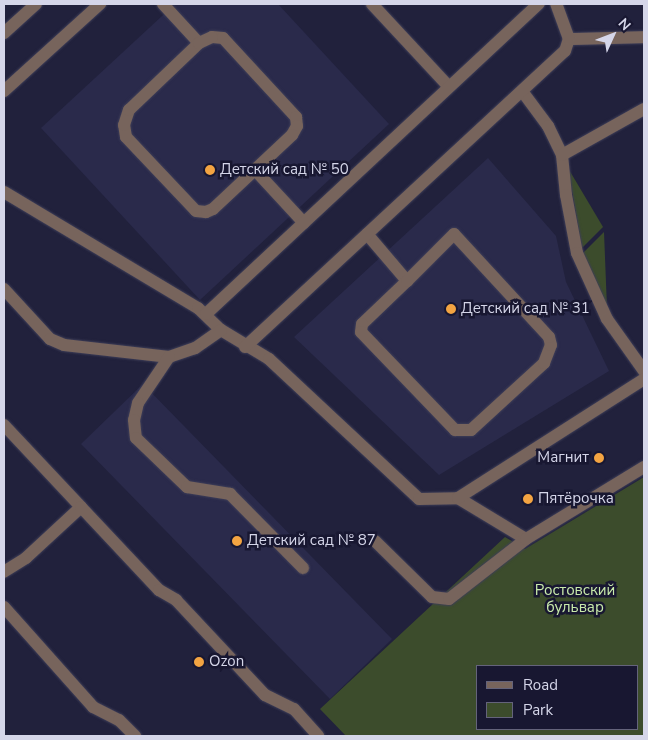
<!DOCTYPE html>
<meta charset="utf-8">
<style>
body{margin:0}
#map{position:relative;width:648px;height:740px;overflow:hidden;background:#21213c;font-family:"Nunito Sans",sans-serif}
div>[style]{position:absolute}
.built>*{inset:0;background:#2a2a4b}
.green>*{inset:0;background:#3c4c2c}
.roads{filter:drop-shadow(0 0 1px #3e3e58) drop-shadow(0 0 1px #3e3e58)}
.minor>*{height:12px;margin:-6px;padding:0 6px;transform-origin:6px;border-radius:6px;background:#77645c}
.dots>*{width:14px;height:14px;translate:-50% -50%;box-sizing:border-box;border:2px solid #181731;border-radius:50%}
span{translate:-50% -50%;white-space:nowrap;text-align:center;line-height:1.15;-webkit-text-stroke:5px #181731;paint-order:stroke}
.poi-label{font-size:15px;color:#d5d6e9}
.left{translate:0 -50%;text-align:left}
.right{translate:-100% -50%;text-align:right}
.park-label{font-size:15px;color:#c9ebab}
.frame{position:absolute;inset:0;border:5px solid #d5d6e9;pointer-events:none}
.legend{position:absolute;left:476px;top:665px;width:162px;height:65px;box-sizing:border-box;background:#181731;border:1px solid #64637b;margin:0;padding:6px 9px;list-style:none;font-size:15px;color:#d5d6e9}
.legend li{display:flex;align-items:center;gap:10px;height:25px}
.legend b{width:25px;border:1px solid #64637b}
.north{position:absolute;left:588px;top:10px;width:50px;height:50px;-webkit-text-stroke:4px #181731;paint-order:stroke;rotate:47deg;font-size:14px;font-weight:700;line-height:20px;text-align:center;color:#d5d6e9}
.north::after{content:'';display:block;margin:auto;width:18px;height:22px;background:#d5d6e9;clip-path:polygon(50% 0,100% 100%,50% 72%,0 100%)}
</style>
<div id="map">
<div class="built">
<div style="clip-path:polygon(175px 4px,278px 4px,389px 124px,200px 300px,41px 128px)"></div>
<div style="clip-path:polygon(488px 158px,556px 236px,566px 282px,609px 371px,439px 475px,294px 337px)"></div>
<div style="clip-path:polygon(143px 384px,392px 639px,330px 699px,81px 444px)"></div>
</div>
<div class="green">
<div style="clip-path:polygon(568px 168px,603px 227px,582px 248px)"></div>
<div style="clip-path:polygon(604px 232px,607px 308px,583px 253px)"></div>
<div style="clip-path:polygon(evenodd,644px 477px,644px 736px,346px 736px,320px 709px,505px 537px,525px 549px,644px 477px,477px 666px,637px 666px,637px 729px,477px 729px,477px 666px)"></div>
</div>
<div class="roads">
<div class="minor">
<div style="left:163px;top:4px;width:53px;rotate:47.3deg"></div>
<div style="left:372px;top:4px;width:113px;rotate:47.1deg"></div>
<div style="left:4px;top:33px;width:43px;rotate:-42.2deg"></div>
<div style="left:212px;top:37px;width:11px;rotate:5deg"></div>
<div style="left:223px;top:38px;width:108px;rotate:47.3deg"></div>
<div style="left:296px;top:117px;width:9px;rotate:84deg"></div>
<div style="left:297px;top:126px;width:10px;rotate:119deg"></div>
<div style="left:292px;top:135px;width:108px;rotate:136.9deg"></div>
<div style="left:213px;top:209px;width:8px;rotate:157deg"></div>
<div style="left:206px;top:212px;width:10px;rotate:-174deg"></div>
<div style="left:196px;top:211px;width:102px;rotate:-133.4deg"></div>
<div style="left:126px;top:137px;width:12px;rotate:-99deg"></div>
<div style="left:124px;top:125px;width:16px;rotate:-72deg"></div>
<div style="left:129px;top:110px;width:97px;rotate:-43.7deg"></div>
<div style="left:199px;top:43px;width:14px;rotate:-25deg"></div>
<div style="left:569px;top:39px;width:75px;rotate:-1.5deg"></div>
<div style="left:4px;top:91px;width:130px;rotate:-42.2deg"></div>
<div style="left:522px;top:91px;width:44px;rotate:53.4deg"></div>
<div style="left:548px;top:126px;width:32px;rotate:64deg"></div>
<div style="left:562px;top:155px;width:40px;rotate:84.3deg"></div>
<div style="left:566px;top:195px;width:59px;rotate:79.3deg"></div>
<div style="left:577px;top:253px;width:72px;rotate:65.6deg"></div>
<div style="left:607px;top:319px;width:64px;rotate:54.6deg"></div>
<div style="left:562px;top:155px;width:94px;rotate:-29.3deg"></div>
<div style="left:255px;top:170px;width:72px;rotate:47.2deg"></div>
<div style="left:4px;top:192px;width:226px;rotate:30.9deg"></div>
<div style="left:198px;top:308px;width:32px;rotate:44deg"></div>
<div style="left:221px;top:330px;width:56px;rotate:31.1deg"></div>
<div style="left:269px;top:359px;width:205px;rotate:43deg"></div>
<div style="left:419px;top:499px;width:39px;rotate:-1deg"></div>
<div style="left:458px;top:498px;width:79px;rotate:31.1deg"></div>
<div style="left:367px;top:234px;width:62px;rotate:49.6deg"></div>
<div style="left:407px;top:281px;width:62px;rotate:136.3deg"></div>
<div style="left:362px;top:324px;width:8px;rotate:97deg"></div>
<div style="left:361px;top:332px;width:136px;rotate:46.2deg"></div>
<div style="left:455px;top:430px;width:16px"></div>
<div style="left:471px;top:430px;width:99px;rotate:-42.5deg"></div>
<div style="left:544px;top:363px;width:19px;rotate:-69deg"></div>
<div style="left:551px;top:345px;width:8px;rotate:-104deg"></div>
<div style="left:549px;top:337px;width:140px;rotate:-132.7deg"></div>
<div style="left:454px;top:234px;width:66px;rotate:135deg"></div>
<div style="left:4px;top:289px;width:68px;rotate:47.4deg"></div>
<div style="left:50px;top:339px;width:15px;rotate:23deg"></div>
<div style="left:64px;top:345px;width:106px;rotate:6.5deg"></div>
<div style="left:206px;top:314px;width:455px;rotate:-43deg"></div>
<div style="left:221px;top:330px;width:32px;rotate:145deg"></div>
<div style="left:195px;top:348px;width:28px;rotate:161deg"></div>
<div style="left:169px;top:357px;width:55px;rotate:124deg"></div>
<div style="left:138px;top:403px;width:17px;rotate:103deg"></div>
<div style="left:134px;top:420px;width:18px;rotate:84deg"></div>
<div style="left:136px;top:438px;width:71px;rotate:43.9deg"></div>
<div style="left:187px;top:487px;width:44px;rotate:9.2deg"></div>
<div style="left:230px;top:494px;width:104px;rotate:45.4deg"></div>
<div style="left:245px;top:347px;width:436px;rotate:-42.8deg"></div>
<div style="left:565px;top:51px;width:13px;rotate:-72deg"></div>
<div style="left:569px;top:39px;width:37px;rotate:-110deg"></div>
<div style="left:4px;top:425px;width:112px;rotate:46.8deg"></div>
<div style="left:81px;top:507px;width:75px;rotate:137.2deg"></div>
<div style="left:26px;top:558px;width:26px;rotate:148deg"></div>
<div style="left:458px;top:498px;width:221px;rotate:-32.6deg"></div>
<div style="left:81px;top:507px;width:114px;rotate:46.8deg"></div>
<div style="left:159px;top:590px;width:20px;rotate:30deg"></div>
<div style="left:176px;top:600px;width:130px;rotate:46.9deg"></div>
<div style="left:265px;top:695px;width:32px;rotate:26deg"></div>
<div style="left:294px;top:709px;width:36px;rotate:48deg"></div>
<div style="left:375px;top:541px;width:80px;rotate:44.5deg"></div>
<div style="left:432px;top:597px;width:17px;rotate:7deg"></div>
<div style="left:449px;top:599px;width:98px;rotate:-37.9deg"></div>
<div style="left:526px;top:539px;width:138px;rotate:-31.4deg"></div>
<div style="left:4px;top:607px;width:134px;rotate:48.3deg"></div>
<div style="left:93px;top:707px;width:29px;rotate:27deg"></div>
<div style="left:119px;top:720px;width:23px;rotate:45deg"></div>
</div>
</div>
<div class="dots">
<div style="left:210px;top:170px;background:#f3a442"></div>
<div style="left:451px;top:309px;background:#f3a442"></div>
<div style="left:599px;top:458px;background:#f3a442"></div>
<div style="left:528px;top:499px;background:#f3a442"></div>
<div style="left:237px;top:541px;background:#f3a442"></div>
<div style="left:199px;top:662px;background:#f3a442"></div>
</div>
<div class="poi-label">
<span class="left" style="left:220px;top:170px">Детский сад № 50</span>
<span class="left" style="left:461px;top:309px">Детский сад № 31</span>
<span class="right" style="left:589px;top:458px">Магнит</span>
<span class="left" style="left:538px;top:499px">Пятёрочка</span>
<span class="left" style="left:247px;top:541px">Детский сад № 87</span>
<span class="left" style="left:209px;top:662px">Ozon</span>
</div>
<div class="park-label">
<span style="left:575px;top:599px">Ростовский<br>бульвар</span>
</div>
<div class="frame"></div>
<ul class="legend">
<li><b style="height:6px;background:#77645c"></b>Road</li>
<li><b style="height:14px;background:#3c4c2c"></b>Park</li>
</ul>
<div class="north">N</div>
</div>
